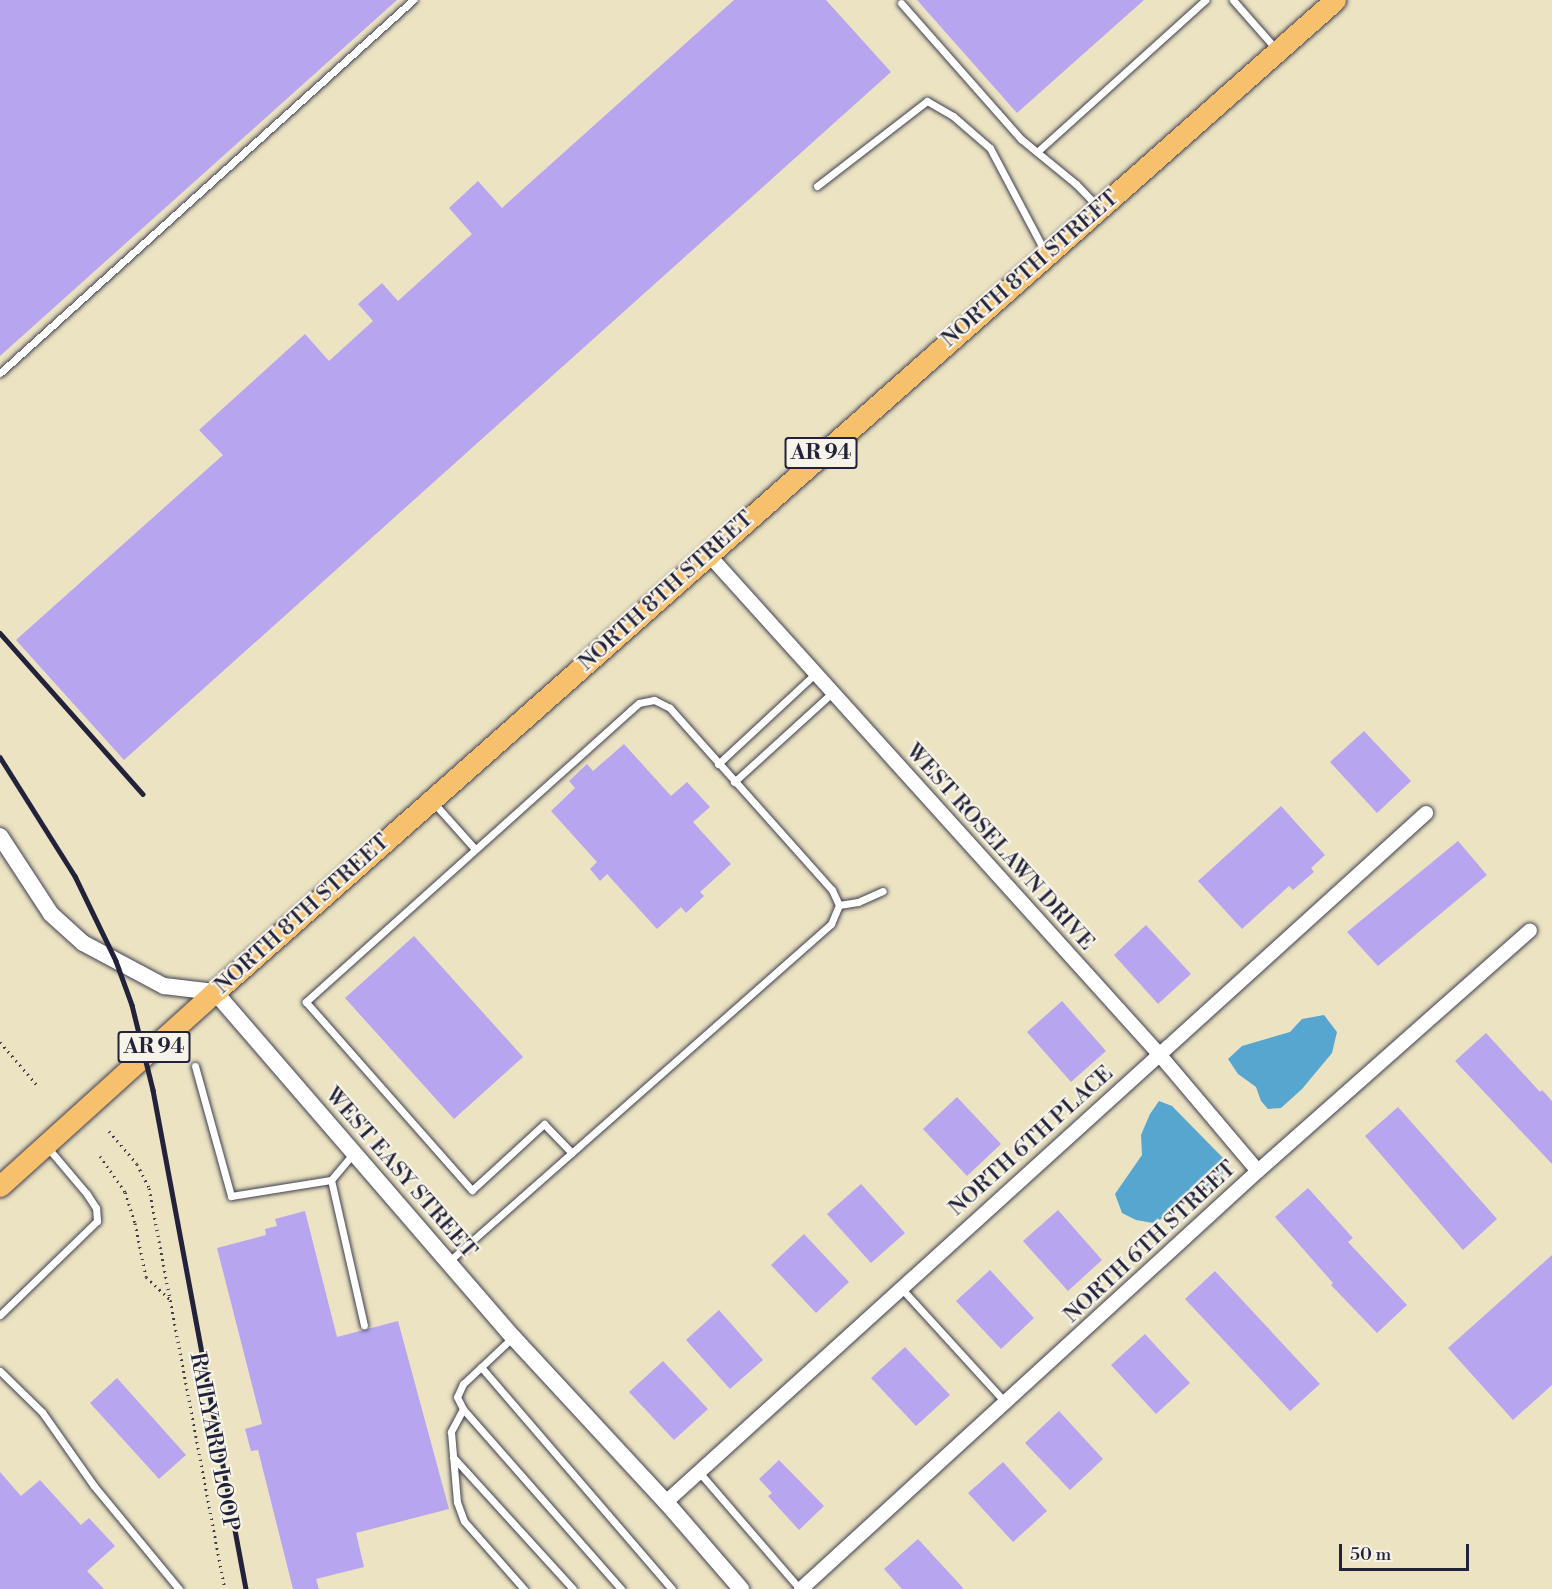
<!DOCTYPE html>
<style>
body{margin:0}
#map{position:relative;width:1552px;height:1589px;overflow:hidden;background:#ebe3c2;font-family:"Libre Bodoni",serif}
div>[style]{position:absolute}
.water>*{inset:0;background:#56a6d0}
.building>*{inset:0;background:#b7a6ef}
.path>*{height:3px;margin-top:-1.5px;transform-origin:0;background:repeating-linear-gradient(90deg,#403f4f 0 1.5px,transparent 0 6px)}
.roads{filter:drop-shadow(0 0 2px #403f4f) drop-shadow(0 0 2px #403f4f)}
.service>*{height:7px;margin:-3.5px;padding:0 3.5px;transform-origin:3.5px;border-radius:3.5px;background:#fff}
.minor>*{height:14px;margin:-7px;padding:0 7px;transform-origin:7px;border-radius:7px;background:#fff}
.tertiary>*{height:16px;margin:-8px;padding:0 8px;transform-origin:8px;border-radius:8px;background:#fff}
.primary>*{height:21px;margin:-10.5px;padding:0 10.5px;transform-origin:10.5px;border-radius:10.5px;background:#f7c06c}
.rail>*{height:4.5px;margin:-2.25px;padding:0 2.25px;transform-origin:2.25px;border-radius:2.25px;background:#22223b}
span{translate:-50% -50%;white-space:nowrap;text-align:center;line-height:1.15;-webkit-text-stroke:4.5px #f7f3e8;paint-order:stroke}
.shield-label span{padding:2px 4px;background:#f7f3e8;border:2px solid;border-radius:4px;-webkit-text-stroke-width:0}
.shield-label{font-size:21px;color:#22223b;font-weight:700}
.street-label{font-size:22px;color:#22223b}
.scale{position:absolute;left:1339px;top:1544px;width:130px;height:27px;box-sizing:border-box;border:3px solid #22223b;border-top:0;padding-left:8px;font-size:18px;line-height:21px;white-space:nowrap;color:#22223b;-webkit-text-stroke:4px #f7f3e8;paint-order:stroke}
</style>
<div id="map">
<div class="water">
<div style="clip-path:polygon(1324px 1015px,1337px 1032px,1332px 1053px,1302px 1089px,1281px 1108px,1268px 1109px,1261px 1101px,1256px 1087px,1238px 1074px,1228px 1059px,1242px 1046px,1290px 1032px,1302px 1019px)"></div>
<div style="clip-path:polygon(1159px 1101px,1172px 1106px,1224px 1159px,1222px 1180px,1206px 1187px,1179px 1210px,1153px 1223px,1136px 1220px,1122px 1213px,1115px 1194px,1142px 1155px,1141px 1135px,1150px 1114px)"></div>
</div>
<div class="building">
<div style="clip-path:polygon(0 0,397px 0,0 356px)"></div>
<div style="clip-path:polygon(734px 0,826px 0,891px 72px,124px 760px,16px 640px,223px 455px,199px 430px,305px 334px,329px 361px,373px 321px,358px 304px,382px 283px,398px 301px,472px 234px,449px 208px,478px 181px,502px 208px)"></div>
<div style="clip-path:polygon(917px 0,1144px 0,1017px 113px)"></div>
<div style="clip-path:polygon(1364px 731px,1411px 781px,1377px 813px,1330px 762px)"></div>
<div style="clip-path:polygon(624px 744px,671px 796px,687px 782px,710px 807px,693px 822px,731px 864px,700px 892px,704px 896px,686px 913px,681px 907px,657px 929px,607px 874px,600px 881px,590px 869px,597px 862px,551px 811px,575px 788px,569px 781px,587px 764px,593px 771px)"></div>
<div style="clip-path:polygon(1281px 806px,1325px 855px,1311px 868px,1314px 872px,1293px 890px,1289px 886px,1242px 929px,1198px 881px)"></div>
<div style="clip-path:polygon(1458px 841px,1487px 875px,1378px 966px,1347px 932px)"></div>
<div style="clip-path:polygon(1146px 925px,1191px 974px,1158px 1004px,1114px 955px)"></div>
<div style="clip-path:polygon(414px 936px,523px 1057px,454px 1119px,345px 998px)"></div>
<div style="clip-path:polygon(1062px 1001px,1106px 1051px,1071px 1082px,1027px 1032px)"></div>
<div style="clip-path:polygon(1486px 1033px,1540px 1092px,1542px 1090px,1552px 1101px,1552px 1164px,1455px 1061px)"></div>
<div style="clip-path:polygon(957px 1097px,1001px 1144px,967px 1176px,923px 1129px)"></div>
<div style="clip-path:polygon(1398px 1107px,1497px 1219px,1463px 1250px,1365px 1136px)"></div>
<div style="clip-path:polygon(861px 1184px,905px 1233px,871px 1263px,827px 1214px)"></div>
<div style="clip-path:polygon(1308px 1188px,1353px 1238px,1348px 1242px,1407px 1305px,1377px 1333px,1331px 1285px,1333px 1283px,1275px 1217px)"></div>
<div style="clip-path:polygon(1058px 1210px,1102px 1260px,1068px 1291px,1023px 1241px)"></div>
<div style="clip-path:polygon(305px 1211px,337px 1337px,398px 1321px,449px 1509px,356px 1533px,364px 1567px,316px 1579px,319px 1589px,293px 1589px,258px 1450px,251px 1451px,245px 1429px,262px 1424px,217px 1248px,266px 1235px,265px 1229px,277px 1226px,275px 1219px)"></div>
<div style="clip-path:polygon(804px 1234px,849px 1282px,816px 1313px,771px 1265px)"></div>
<div style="clip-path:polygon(1552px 1255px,1552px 1385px,1513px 1420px,1448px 1348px)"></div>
<div style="clip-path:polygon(990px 1270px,1034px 1318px,1001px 1349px,956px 1301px)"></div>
<div style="clip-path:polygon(1215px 1271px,1320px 1384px,1290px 1411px,1185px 1299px)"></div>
<div style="clip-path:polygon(719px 1310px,763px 1360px,730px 1389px,686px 1340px)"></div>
<div style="clip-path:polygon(1145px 1334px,1190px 1383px,1156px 1414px,1111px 1365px)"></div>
<div style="clip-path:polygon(905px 1347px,950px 1395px,916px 1426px,871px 1378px)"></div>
<div style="clip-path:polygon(663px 1361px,708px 1409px,674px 1440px,629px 1392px)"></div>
<div style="clip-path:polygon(117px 1378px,186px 1455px,159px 1479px,90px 1403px)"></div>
<div style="clip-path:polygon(1059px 1411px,1103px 1459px,1070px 1490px,1025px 1443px)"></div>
<div style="clip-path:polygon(779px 1460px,824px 1506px,799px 1530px,768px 1496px,772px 1493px,759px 1479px)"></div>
<div style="clip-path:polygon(1003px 1462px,1047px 1511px,1013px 1542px,968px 1493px)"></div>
<div style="clip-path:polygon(0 1472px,21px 1496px,40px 1480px,81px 1525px,89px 1518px,115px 1546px,87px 1571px,104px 1589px,0 1589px)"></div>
<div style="clip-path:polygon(918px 1539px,964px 1589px,902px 1589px,884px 1569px)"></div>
</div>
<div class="path">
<div style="left:0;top:1042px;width:57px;rotate:49.3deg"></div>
<div style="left:109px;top:1131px;width:43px;rotate:49.7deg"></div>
<div style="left:137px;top:1164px;width:27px;rotate:63deg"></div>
<div style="left:149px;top:1188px;width:408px;rotate:79.3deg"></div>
<div style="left:100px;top:1156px;width:44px;rotate:55.2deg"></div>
<div style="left:125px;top:1192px;width:33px;rotate:72deg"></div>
<div style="left:135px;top:1223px;width:55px;rotate:78.5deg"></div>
<div style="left:146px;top:1277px;width:34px;rotate:43deg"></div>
</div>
<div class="roads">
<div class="service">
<div style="left:1233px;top:0;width:65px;rotate:48.7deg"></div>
<div style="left:901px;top:3px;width:181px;rotate:48.6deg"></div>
<div style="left:1021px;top:139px;width:71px;rotate:39.3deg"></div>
<div style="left:1076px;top:184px;width:30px;rotate:46deg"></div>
<div style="left:1037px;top:152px;width:227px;rotate:-42.1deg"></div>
<div style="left:817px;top:186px;width:139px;rotate:-37.7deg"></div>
<div style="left:927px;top:101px;width:30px;rotate:30deg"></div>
<div style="left:953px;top:116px;width:49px;rotate:40.9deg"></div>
<div style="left:990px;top:148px;width:118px;rotate:62.1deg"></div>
<div style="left:0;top:373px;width:557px;rotate:-42.09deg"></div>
<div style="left:718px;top:764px;width:134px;rotate:-42.9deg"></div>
<div style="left:734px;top:782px;width:134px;rotate:-42.3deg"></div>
<div style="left:433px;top:802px;width:63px;rotate:48.2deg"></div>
<div style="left:839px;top:905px;width:19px;rotate:-9deg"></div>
<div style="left:858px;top:902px;width:27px;rotate:-24deg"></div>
<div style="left:195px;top:1066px;width:135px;rotate:74.5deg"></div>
<div style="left:231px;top:1196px;width:101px;rotate:-9.1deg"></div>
<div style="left:331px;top:1180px;width:35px;rotate:-50deg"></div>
<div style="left:331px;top:1180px;width:149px;rotate:77.2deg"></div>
<div style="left:448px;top:1262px;width:511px;rotate:-41.43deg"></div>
<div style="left:831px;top:924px;width:21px;rotate:-67deg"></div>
<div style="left:839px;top:905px;width:17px;rotate:-115deg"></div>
<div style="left:832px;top:890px;width:244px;rotate:-131.7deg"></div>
<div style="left:670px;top:708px;width:18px;rotate:-153deg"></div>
<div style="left:654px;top:700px;width:15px;rotate:169deg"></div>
<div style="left:639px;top:703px;width:11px;rotate:139deg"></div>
<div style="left:631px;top:710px;width:437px;rotate:138.1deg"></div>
<div style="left:306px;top:1002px;width:251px;rotate:48.6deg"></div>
<div style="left:472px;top:1190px;width:98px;rotate:-42.5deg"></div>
<div style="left:544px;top:1124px;width:40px;rotate:46deg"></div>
<div style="left:901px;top:1288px;width:156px;rotate:47.6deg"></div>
<div style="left:0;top:1315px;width:135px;rotate:-44.1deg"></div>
<div style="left:97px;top:1221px;width:13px;rotate:-94deg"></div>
<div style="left:96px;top:1208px;width:17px;rotate:-123deg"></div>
<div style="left:87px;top:1194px;width:60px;rotate:-130.3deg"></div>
<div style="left:513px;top:1337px;width:69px;rotate:136.8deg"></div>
<div style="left:463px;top:1384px;width:14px;rotate:115deg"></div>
<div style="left:457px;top:1397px;width:13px;rotate:63deg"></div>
<div style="left:463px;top:1409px;width:240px;rotate:48.7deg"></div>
<div style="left:481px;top:1367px;width:293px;rotate:49.3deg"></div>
<div style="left:0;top:1371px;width:59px;rotate:44.3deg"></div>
<div style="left:42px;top:1412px;width:90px;rotate:54.9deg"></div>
<div style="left:94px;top:1486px;width:134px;rotate:50.5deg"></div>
<div style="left:463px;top:1409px;width:26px;rotate:118deg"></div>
<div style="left:451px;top:1432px;width:70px;rotate:85.1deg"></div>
<div style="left:457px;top:1502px;width:20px;rotate:70deg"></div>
<div style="left:464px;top:1521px;width:91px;rotate:48.6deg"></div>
<div style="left:453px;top:1457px;width:178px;rotate:47.7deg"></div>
<div style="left:699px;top:1472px;width:155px;rotate:49.2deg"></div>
</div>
<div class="minor">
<div style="left:708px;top:554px;width:673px;rotate:47.95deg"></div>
<div style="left:1159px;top:1054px;width:153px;rotate:49.8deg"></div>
<div style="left:666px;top:1502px;width:1026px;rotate:-42.19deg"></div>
<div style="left:801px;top:1589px;width:619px;rotate:-42.45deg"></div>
<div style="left:1258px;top:1171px;width:363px;rotate:-41.5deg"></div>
</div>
<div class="tertiary">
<div style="left:0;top:836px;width:93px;rotate:56.8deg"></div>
<div style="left:51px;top:914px;width:43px;rotate:42.2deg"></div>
<div style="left:83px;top:943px;width:92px;rotate:28deg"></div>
<div style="left:164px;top:986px;width:51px;rotate:6.7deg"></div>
<div style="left:215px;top:992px;width:456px;rotate:49.2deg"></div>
<div style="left:513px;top:1337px;width:225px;rotate:47.2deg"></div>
<div style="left:666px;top:1502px;width:115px;rotate:49.2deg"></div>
</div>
<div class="primary">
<div style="left:0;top:1186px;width:290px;rotate:-42.1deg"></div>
<div style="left:215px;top:992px;width:1496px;rotate:-41.53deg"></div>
</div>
</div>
<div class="rail">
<div style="left:0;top:633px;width:215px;rotate:48.4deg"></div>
<div style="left:0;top:757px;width:141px;rotate:57.8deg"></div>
<div style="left:75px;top:876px;width:94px;rotate:64.2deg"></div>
<div style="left:116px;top:961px;width:47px;rotate:70deg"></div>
<div style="left:132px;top:1005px;width:88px;rotate:76.1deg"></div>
<div style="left:153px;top:1090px;width:508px;rotate:79.44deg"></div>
</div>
<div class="shield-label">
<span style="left:821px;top:453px">AR 94</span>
<span style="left:154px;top:1047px">AR 94</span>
</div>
<div class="street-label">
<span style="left:1030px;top:269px;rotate:-41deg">NORTH 8TH STREET</span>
<span style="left:666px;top:591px;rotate:-42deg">NORTH 8TH STREET</span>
<span style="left:1000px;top:847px;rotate:48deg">WEST ROSELAWN DRIVE</span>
<span style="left:302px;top:914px;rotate:-42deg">NORTH 8TH STREET</span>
<span style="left:1031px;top:1141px;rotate:-42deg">NORTH 6TH PLACE</span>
<span style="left:401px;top:1173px;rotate:49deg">WEST EASY STREET</span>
<span style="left:1150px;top:1242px;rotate:-43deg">NORTH 6TH STREET</span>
<span style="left:214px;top:1442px;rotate:79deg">RAILYARD LOOP</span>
</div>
<div class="scale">50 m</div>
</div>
